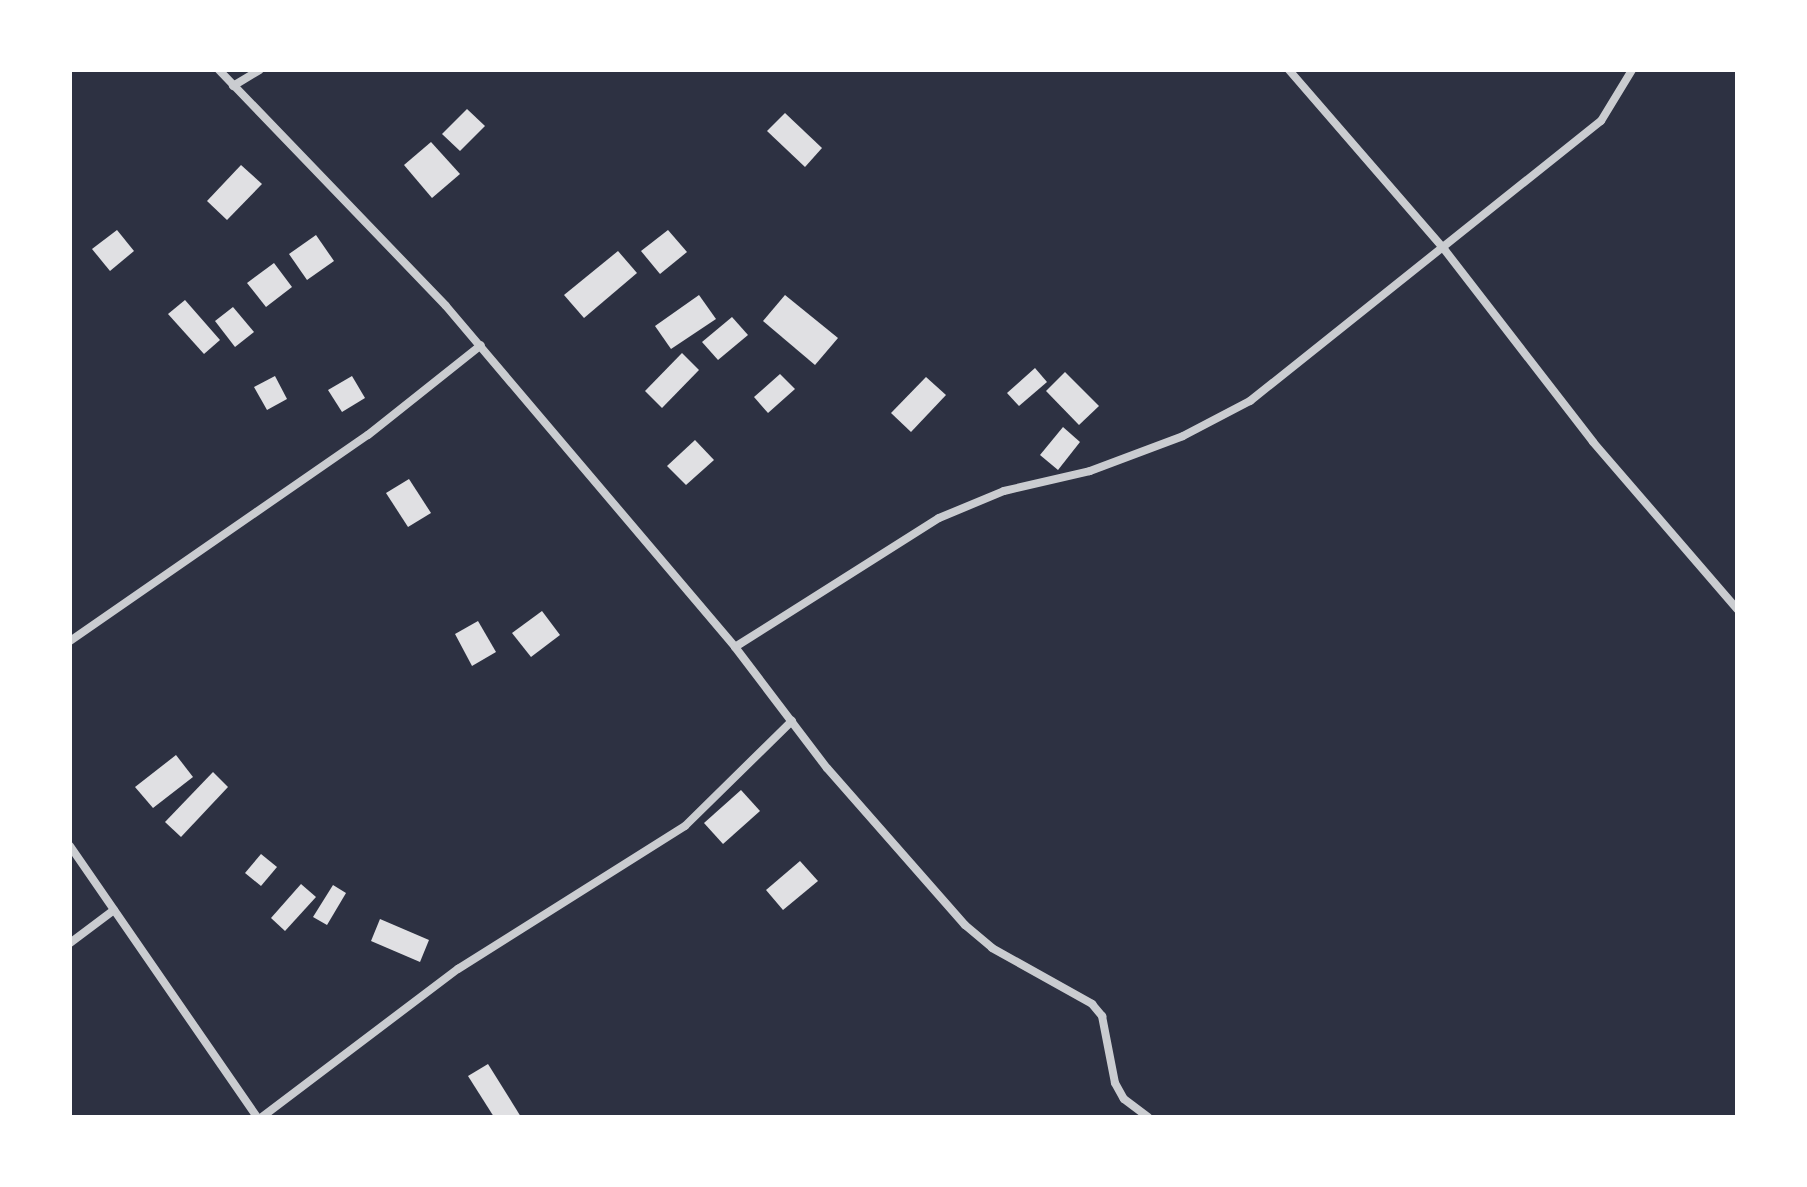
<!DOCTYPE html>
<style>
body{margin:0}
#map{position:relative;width:1807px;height:1187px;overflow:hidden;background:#2d3142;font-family:Barlow,sans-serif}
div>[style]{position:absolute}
.building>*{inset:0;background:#e0e0e3}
.minor>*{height:8px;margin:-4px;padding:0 4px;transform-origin:4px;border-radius:4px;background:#caccd0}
span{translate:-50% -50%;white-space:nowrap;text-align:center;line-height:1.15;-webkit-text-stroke:6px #fff;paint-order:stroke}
.frame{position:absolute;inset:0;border:72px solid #fff;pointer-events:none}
</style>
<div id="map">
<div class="building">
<div style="clip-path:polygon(467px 109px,485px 126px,460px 151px,442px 134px)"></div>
<div style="clip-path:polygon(785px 113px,822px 148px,805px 167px,767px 131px)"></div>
<div style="clip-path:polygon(431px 142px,460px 174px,432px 198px,404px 165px)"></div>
<div style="clip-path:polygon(241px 165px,262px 184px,227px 220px,207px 201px)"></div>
<div style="clip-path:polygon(117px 230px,134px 251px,110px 271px,92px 249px)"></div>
<div style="clip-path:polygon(668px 230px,687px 252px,660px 274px,641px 251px)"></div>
<div style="clip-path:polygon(316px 235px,334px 261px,307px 280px,289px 254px)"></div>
<div style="clip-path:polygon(618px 251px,637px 273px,584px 318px,564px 295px)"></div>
<div style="clip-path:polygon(274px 263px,292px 287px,266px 307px,247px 283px)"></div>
<div style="clip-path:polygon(699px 295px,716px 319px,671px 349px,655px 326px)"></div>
<div style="clip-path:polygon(785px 295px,838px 338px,815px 365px,763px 321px)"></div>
<div style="clip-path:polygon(185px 300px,220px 340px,204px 354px,168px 314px)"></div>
<div style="clip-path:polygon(233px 307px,254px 332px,235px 347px,215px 321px)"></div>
<div style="clip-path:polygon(732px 317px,748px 335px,718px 360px,702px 342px)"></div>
<div style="clip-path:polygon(682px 353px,699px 370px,662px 408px,645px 391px)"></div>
<div style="clip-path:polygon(1035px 368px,1047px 382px,1019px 406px,1007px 393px)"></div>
<div style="clip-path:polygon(1065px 372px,1099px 406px,1079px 425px,1046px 391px)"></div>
<div style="clip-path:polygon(780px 374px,795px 389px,768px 413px,754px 397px)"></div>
<div style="clip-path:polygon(275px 376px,287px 399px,267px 410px,254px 387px)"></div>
<div style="clip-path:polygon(352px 376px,365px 398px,342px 412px,328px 390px)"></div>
<div style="clip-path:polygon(926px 377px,946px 395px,911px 432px,891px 413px)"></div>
<div style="clip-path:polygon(1063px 427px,1080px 442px,1058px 470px,1040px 455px)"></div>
<div style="clip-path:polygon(695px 440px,714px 460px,686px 485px,667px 466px)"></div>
<div style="clip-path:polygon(409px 479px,431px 513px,408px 527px,386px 493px)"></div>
<div style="clip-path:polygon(542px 611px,560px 635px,531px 657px,512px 633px)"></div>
<div style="clip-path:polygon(478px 621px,496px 652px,472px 666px,455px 634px)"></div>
<div style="clip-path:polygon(176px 755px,193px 777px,153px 808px,135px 787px)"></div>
<div style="clip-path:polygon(213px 772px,228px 787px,181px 837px,165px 822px)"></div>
<div style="clip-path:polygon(741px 790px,760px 811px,723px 844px,704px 823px)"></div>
<div style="clip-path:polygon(261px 854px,277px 867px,261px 886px,245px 873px)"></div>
<div style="clip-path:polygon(800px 861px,818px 881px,783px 910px,766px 890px)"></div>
<div style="clip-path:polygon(301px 884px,316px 897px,285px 931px,271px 918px)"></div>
<div style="clip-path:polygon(333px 885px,346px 893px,327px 925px,313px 917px)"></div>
<div style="clip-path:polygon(380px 919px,429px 940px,420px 962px,371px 941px)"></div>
<div style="clip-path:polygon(488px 1064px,521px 1117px,494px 1117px,468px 1076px)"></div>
</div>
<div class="minor">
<div style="left:219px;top:70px;width:327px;rotate:46.1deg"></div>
<div style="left:446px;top:306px;width:447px;rotate:49.7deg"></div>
<div style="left:735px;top:647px;width:152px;rotate:52.8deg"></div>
<div style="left:827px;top:768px;width:209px;rotate:48.7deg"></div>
<div style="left:965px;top:925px;width:35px;rotate:40deg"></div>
<div style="left:992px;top:948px;width:115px;rotate:29.2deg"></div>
<div style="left:1092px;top:1004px;width:16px;rotate:50deg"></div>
<div style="left:1102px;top:1016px;width:68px;rotate:79deg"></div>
<div style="left:1115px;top:1083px;width:18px;rotate:61deg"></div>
<div style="left:1124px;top:1099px;width:30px;rotate:37deg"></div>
<div style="left:1289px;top:70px;width:237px;rotate:49.1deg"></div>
<div style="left:1444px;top:249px;width:244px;rotate:52.3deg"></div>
<div style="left:1593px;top:442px;width:221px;rotate:49.2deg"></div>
<div style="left:233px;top:86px;width:31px;rotate:-31deg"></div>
<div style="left:70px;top:641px;width:362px;rotate:-34.7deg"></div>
<div style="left:368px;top:435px;width:144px;rotate:-38.5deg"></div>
<div style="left:735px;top:647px;width:241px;rotate:-32.3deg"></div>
<div style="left:939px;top:518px;width:70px;rotate:-22.6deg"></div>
<div style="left:1004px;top:491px;width:88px;rotate:-13.1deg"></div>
<div style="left:1090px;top:471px;width:99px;rotate:-20.6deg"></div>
<div style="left:1183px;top:436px;width:76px;rotate:-27.6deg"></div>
<div style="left:1250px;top:401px;width:449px;rotate:-38.6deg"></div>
<div style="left:1601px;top:121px;width:60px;rotate:-58.7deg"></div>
<div style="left:70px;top:846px;width:329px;rotate:55.4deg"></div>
<div style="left:70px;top:943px;width:55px;rotate:-36.9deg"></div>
<div style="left:262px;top:1117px;width:246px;rotate:-37.1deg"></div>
<div style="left:458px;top:969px;width:268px;rotate:-32.2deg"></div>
<div style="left:685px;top:826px;width:150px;rotate:-44.5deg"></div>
</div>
<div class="frame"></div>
</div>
